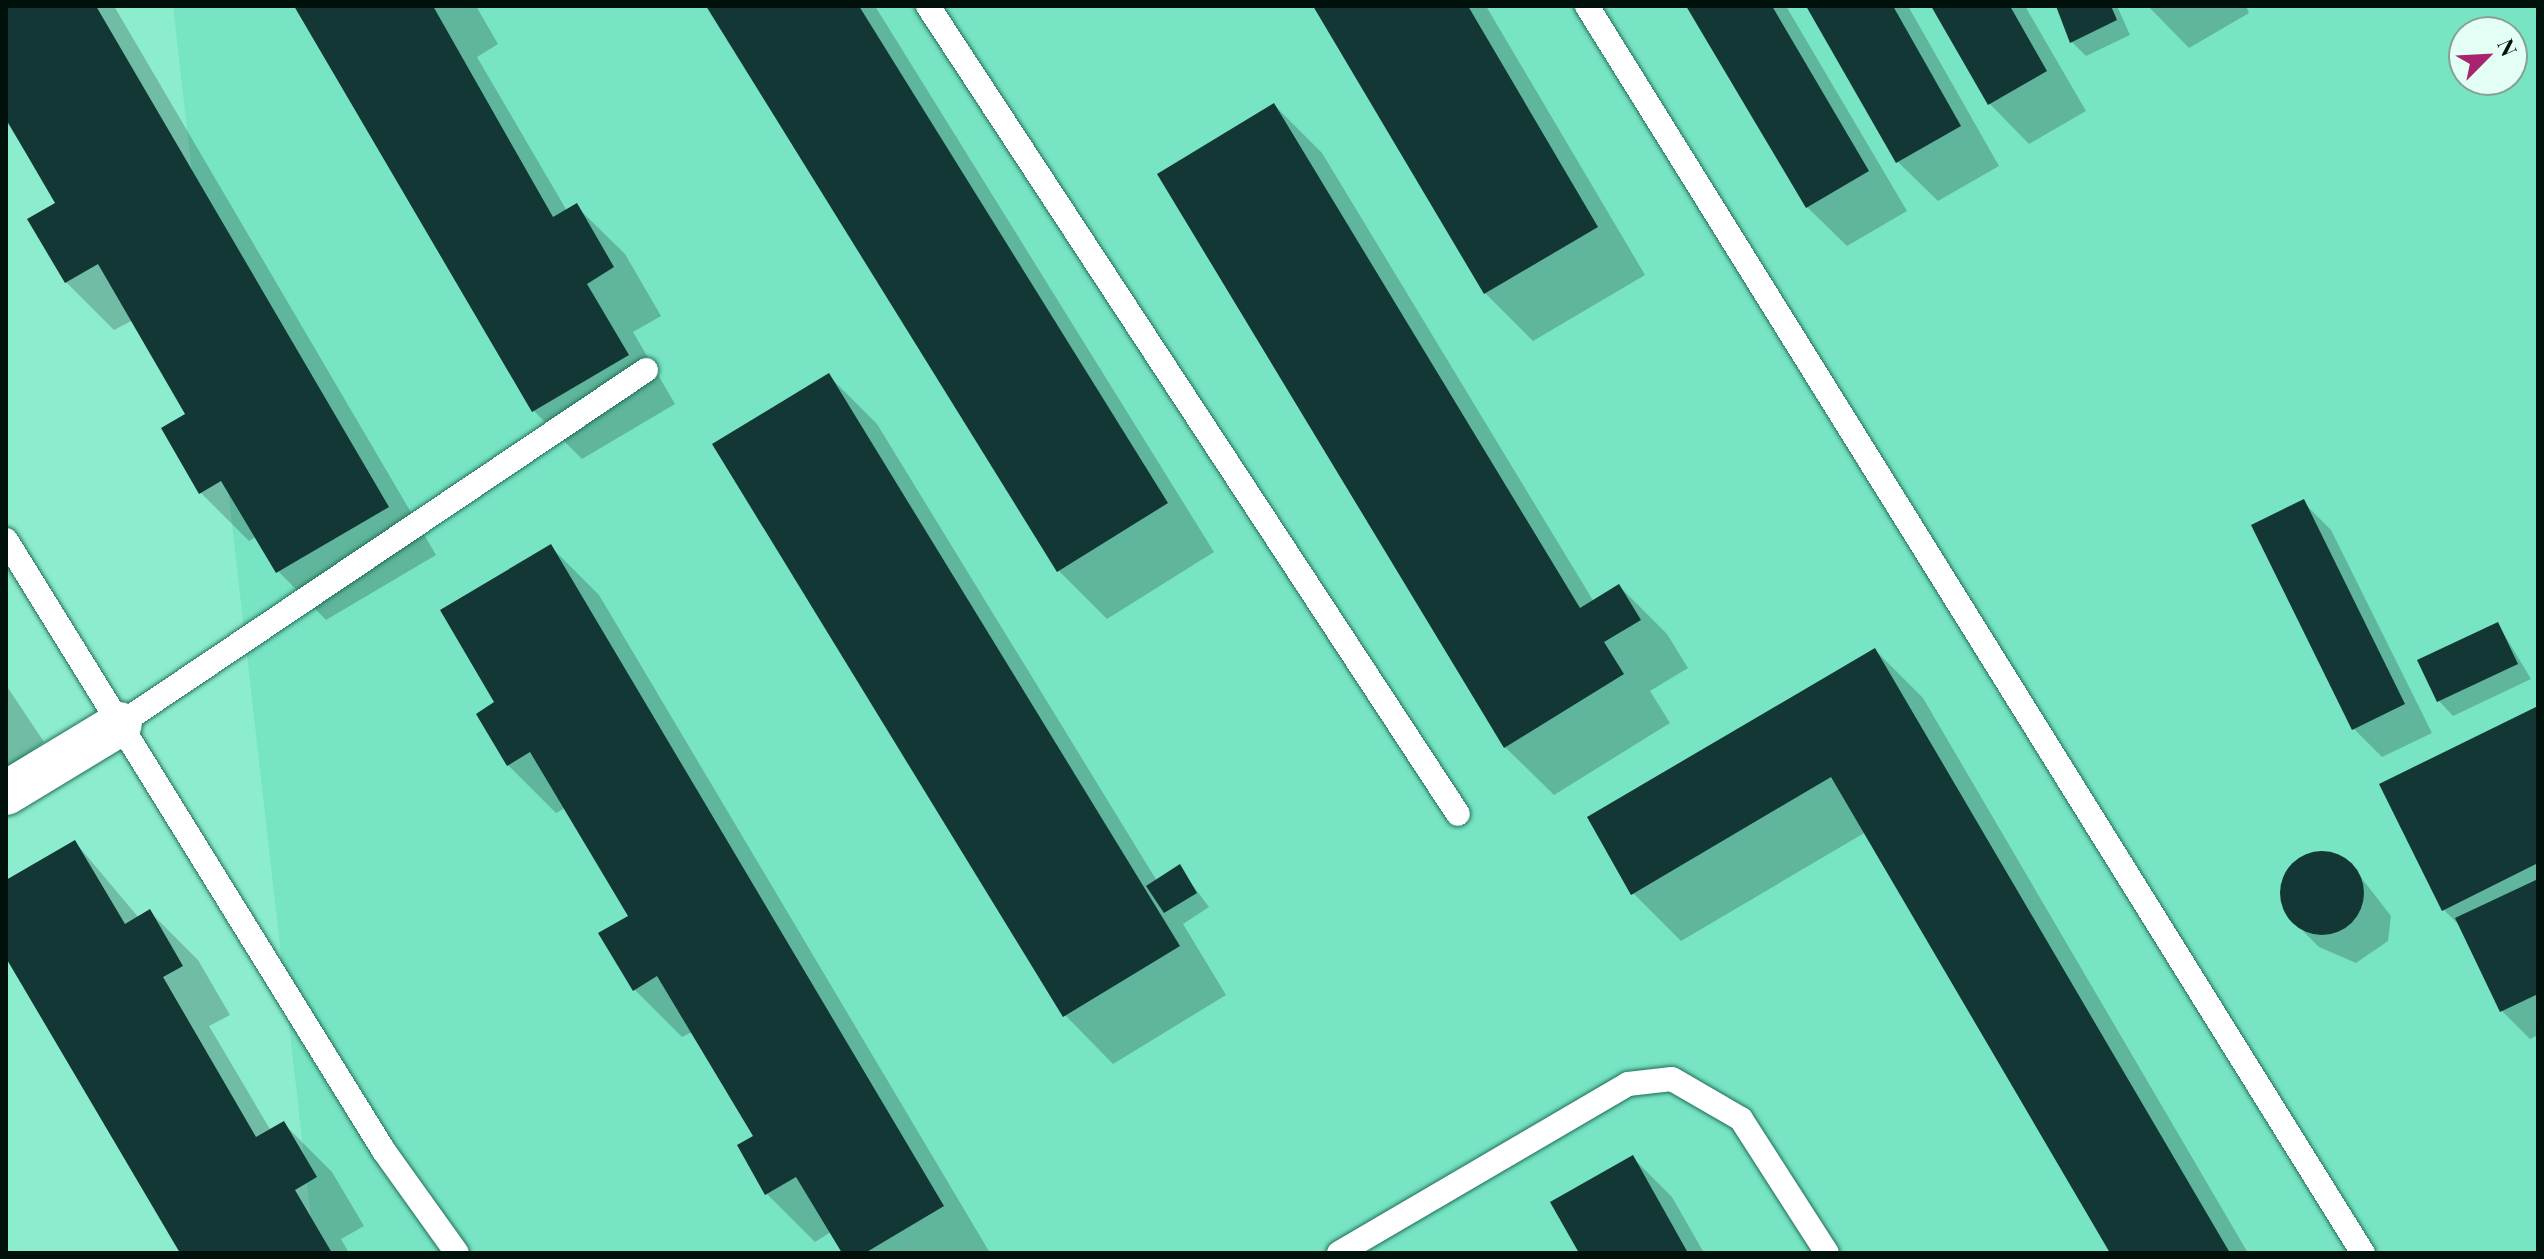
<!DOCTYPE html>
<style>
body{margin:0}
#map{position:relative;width:2544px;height:1259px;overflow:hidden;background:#8cecce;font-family:"Playfair Display",serif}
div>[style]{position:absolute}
.built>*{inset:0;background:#77e4c4}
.shadow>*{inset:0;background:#0003}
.building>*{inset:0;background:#133735}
.round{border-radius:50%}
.roads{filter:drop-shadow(0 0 2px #206d59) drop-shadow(0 0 2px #206d59)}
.service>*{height:24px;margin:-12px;padding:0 12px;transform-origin:12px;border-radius:12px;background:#fff}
.minor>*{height:44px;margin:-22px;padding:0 22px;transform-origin:22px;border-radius:22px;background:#fff}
span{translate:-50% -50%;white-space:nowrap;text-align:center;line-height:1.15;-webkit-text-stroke:8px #e3fef4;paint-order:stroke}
.frame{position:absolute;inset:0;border:8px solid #00110c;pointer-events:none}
.north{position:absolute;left:2448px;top:16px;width:80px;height:80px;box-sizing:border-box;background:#e3fef4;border:2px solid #889f97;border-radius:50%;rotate:66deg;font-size:22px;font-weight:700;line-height:32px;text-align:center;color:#00110c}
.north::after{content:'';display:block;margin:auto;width:28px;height:36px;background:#a9246e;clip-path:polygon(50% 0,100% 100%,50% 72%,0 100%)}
</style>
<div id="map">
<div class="built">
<div style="clip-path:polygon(evenodd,173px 6px,2538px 6px,2538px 1253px,315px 1253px,173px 6px,2464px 32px,2512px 32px,2512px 80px,2464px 80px,2464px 32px)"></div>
</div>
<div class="shadow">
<div style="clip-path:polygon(6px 6px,114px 6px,436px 555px,326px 620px,278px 571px,257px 536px,249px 541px,201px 493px,188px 415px,133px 320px,114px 330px,66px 282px,30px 220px,58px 204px,6px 121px)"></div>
<div style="clip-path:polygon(296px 6px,476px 6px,498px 44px,477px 57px,567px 211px,576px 206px,625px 254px,661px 316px,633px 332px,675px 404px,582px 459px,534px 411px)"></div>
<div style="clip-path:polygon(708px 6px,875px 6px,1214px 552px,1107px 619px,1059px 571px)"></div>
<div style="clip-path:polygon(1316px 6px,1486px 6px,1645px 275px,1533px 341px,1485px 293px)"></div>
<div style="clip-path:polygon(1688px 6px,1786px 6px,1907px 211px,1847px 246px,1807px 207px)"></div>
<div style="clip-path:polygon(1808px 6px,1908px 6px,1999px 166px,1938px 201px,1898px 162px)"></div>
<div style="clip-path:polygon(1933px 6px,2025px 6px,2086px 111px,2029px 144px,1990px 104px)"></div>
<div style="clip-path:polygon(2060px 6px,2117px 6px,2130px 35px,2086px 56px,2072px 42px)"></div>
<div style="clip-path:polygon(2148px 6px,2246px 6px,2249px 13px,2189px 48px)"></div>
<div style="clip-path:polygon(1274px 105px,1322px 153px,1594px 602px,1619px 586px,1667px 634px,1688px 668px,1650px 691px,1670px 723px,1554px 795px,1505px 747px)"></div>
<div style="clip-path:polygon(829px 376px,877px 424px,1157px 881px,1179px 867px,1209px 907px,1183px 924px,1226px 995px,1113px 1064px,1065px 1015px)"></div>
<div style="clip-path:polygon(2303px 502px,2331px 530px,2432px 733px,2382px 757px,2354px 729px)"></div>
<div style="clip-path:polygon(551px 547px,599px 595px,990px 1253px,844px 1253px,831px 1232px,815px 1242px,767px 1194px,739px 1146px,755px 1137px,692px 1032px,682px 1037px,634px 989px,630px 916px,565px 808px,556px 813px,508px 765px,497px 703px)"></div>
<div style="clip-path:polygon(2498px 624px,2531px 679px,2453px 716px,2439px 701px)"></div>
<div style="clip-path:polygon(1875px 650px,1923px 698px,2248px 1253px,2112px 1253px,1866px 832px,1681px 941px,1633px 893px)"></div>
<div style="clip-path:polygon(6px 685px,44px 742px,6px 768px)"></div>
<div style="clip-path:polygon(2538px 708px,2538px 1035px,2530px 1039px,2502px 1011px,2463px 929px,2444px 910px)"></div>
<div style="clip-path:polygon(75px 842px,139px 918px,150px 912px,198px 960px,230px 1015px,209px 1026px,271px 1131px,284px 1124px,332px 1172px,364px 1226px,341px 1239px,349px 1253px,182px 1253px,6px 954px,6px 883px)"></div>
<div style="clip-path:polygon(2311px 854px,2349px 862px,2391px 916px,2388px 941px,2356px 963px,2319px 947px,2290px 918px,2281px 893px,2289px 868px)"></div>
<div style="clip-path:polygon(1633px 1158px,1672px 1197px,1704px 1253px,1581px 1253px)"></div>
</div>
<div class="building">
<div style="clip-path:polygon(6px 6px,96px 6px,389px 507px,276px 573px,221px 481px,199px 494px,161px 428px,185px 414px,98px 264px,65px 283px,27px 219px,55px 203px,6px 119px)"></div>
<div style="clip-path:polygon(294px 6px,433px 6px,553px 217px,577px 203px,614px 267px,587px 284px,629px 355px,532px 412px)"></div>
<div style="clip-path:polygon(706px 6px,859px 6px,1168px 503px,1057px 572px)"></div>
<div style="clip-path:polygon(1313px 6px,1468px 6px,1598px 227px,1484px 294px)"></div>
<div style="clip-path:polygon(1686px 6px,1772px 6px,1869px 171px,1806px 208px)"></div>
<div style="clip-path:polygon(1806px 6px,1893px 6px,1961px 126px,1896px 163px)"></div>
<div style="clip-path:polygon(1931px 6px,2010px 6px,2047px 71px,1988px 105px)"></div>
<div style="clip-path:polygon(2056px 6px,2111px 6px,2117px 20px,2070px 43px)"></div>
<div style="clip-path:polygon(1274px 103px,1580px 608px,1619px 584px,1641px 620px,1604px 642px,1624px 674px,1504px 748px,1157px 174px)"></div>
<div style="clip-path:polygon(829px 373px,1180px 946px,1063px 1017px,712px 444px)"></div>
<div style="clip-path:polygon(2304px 499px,2405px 704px,2352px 730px,2251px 525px)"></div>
<div style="clip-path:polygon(551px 544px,944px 1206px,865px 1253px,842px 1253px,796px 1177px,765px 1195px,737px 1145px,753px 1136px,657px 976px,633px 991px,598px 933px,628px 916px,530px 752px,507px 766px,476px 714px,494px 702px,440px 610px)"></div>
<div style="clip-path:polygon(2498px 622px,2518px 664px,2437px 702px,2417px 660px)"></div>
<div style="clip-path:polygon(1875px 648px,2230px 1253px,2110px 1253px,1831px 777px,1631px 895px,1587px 817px)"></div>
<div style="clip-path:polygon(2538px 706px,2538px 863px,2442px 911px,2379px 784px)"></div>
<div style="clip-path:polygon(75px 840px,125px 924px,150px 909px,183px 966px,163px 977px,256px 1137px,284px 1121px,317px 1177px,295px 1190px,332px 1253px,180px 1253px,6px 958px,6px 880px)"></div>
<div class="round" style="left:2280px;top:851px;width:84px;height:84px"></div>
<div style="clip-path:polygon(1180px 864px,1197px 893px,1164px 913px,1146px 886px)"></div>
<div style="clip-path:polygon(2538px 879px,2538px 994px,2500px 1012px,2455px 918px)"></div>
<div style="clip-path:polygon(1633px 1155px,1688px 1253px,1579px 1253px,1550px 1202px)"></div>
</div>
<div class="roads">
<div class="service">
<div style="left:928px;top:6px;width:966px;rotate:56.74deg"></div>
<div style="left:1587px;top:6px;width:1469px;rotate:58.11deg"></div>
<div style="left:6px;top:540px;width:718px;rotate:58.26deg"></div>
<div style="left:384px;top:1151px;width:125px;rotate:54.4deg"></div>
<div style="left:120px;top:724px;width:634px;rotate:-33.94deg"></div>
<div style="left:1339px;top:1253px;width:335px;rotate:-30.3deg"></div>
<div style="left:1628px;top:1084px;width:44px;rotate:-6.5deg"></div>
<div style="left:1672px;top:1079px;width:80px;rotate:30.1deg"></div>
<div style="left:1741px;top:1119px;width:159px;rotate:57.3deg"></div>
</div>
<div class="minor">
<div style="left:6px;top:793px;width:133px;rotate:-31.2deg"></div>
</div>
</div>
<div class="frame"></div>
<div class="north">N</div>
</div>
